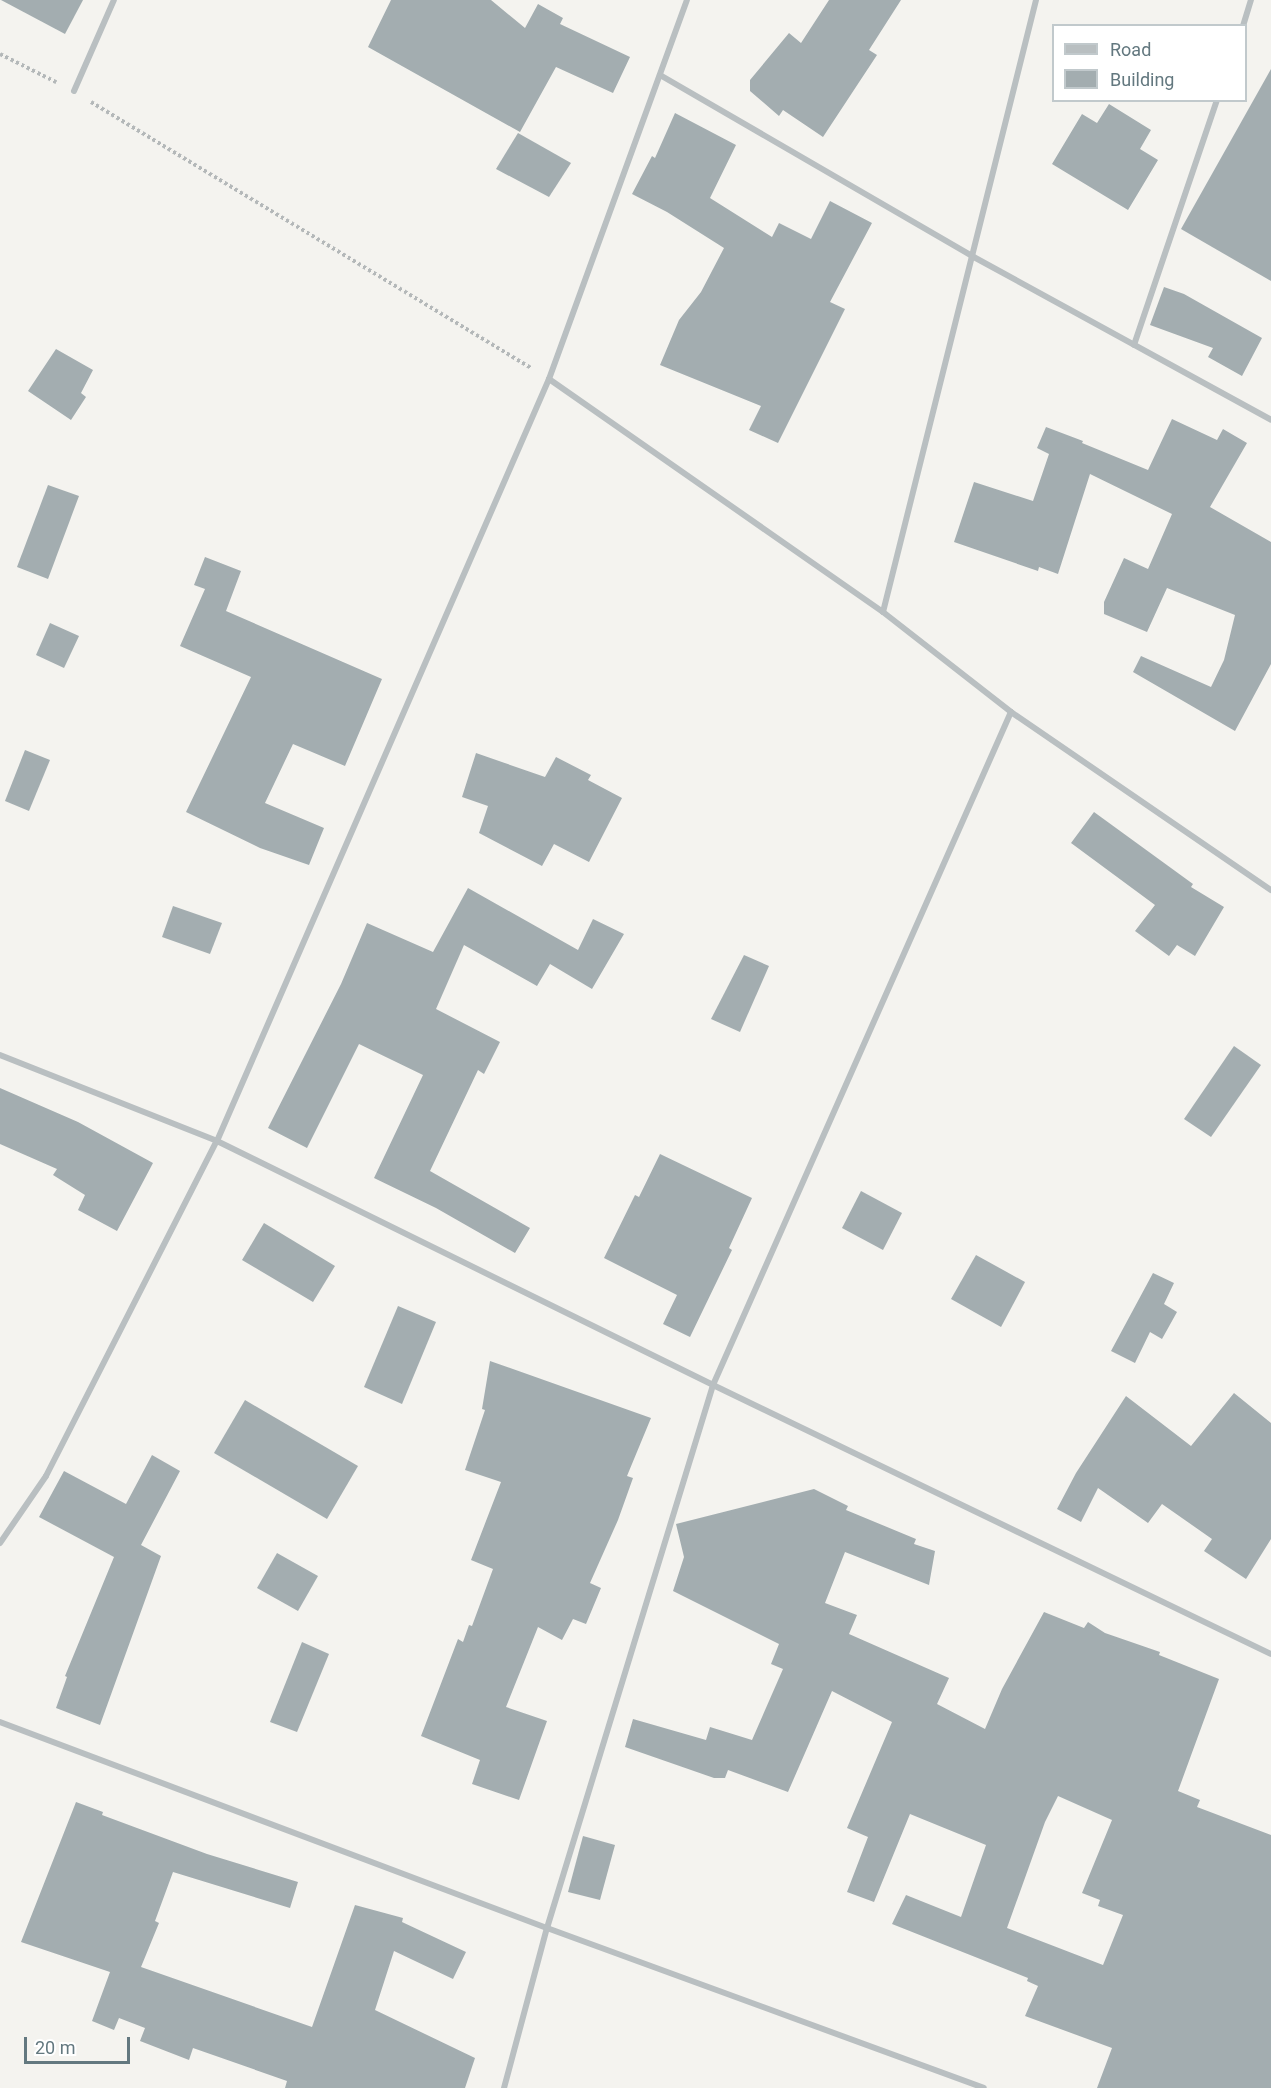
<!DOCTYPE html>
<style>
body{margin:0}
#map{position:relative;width:1271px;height:2088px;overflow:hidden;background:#f4f3ef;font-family:Roboto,sans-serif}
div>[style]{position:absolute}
.building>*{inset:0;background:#a3adb0}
.path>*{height:4px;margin-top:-2px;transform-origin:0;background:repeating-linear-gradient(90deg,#b4b8b9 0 3px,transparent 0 6px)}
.street>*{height:6px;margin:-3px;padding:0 3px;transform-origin:3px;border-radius:3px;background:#b9bfc1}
span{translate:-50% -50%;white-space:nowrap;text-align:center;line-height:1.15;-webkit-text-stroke:6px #fff;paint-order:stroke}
.legend{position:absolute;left:1052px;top:24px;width:195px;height:78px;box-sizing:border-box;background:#fff;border:2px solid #c1c9cc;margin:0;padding:8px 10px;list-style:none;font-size:18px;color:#63787f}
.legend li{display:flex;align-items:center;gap:12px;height:30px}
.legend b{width:30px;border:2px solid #c1c9cc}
.scale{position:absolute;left:24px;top:2037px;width:106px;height:27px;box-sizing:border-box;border:3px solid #63787f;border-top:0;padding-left:8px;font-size:18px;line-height:21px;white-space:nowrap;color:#63787f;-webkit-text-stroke:4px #fff;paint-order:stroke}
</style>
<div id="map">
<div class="building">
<div style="clip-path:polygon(1px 0,83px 0,65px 34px)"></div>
<div style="clip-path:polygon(391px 0,491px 0,525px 28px,538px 4px,563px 18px,560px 24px,630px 57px,613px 93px,556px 67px,520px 132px,368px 47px)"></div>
<div style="clip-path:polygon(829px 0,901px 0,869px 50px,877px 55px,823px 137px,783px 110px,779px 116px,750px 91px,750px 80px,789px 33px,801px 43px)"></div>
<div style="clip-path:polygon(1271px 69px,1271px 281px,1181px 229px)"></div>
<div style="clip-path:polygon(1109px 104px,1151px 130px,1140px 149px,1158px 160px,1128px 210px,1052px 164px,1082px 114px,1097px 123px)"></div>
<div style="clip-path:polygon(675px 113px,736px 145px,710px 198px,772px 237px,779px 223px,811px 239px,830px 201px,872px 223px,830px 302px,845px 309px,778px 443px,749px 430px,761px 406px,660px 365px,679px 320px,701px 292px,724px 248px,667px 212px,632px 194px,652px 156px,655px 158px)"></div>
<div style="clip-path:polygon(518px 133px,571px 163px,549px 197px,496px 169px)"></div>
<div style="clip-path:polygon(1164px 287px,1184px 294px,1262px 338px,1242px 376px,1208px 357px,1213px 348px,1150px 325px)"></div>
<div style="clip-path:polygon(56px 349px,93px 370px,81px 393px,86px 397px,71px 420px,28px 391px)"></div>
<div style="clip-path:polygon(1172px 419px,1217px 440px,1223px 429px,1247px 443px,1210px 507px,1271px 542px,1271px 664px,1235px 731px,1133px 672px,1141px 656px,1211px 687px,1224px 660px,1235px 615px,1167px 588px,1147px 632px,1104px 614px,1104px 602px,1124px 558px,1148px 569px,1172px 514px,1090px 474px,1058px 574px,1039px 567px,1038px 571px,954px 542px,974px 482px,1033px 501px,1049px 454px,1037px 448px,1046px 427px,1083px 441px,1082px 443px,1148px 470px)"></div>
<div style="clip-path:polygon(48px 485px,79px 496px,48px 579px,17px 567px)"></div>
<div style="clip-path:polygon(205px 557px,241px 571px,226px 611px,382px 679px,345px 766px,293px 744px,265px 803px,324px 828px,309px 865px,260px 848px,186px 812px,251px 677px,180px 646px,205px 589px,194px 585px)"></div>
<div style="clip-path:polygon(50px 623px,79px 636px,64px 668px,36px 655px)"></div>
<div style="clip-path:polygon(25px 750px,50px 760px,29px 811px,5px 801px)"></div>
<div style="clip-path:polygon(476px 753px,545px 777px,556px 757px,591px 775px,588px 780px,622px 798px,589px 862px,554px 844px,542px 866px,479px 833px,488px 806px,462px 797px)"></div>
<div style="clip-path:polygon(1094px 812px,1193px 884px,1191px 887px,1224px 907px,1195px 956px,1177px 945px,1169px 956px,1135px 931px,1155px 905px,1071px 843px)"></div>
<div style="clip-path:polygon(468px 888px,578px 950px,593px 919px,624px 934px,592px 989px,550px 964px,537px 986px,464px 945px,436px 1009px,500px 1042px,484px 1074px,478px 1070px,430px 1171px,530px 1228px,515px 1253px,436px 1208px,374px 1178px,423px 1075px,359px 1044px,307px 1148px,268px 1128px,341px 984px,367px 923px,433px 952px)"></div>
<div style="clip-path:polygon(173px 906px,222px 923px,210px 954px,162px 937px)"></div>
<div style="clip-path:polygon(744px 955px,769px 966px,740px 1032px,711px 1019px)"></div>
<div style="clip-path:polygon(1234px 1046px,1261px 1065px,1211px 1137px,1184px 1119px)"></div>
<div style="clip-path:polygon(0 1088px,78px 1122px,153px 1163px,117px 1231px,78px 1210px,85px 1195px,53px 1175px,57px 1169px,0 1144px)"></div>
<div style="clip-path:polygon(660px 1154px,752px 1198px,729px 1248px,732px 1250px,690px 1337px,663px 1324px,677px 1295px,604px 1258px,635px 1195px,639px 1197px)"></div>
<div style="clip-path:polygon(861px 1191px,902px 1213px,883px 1250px,842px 1228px)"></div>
<div style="clip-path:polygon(264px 1223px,335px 1266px,313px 1302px,242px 1260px)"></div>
<div style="clip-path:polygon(976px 1255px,1025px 1282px,1001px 1327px,951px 1299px)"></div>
<div style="clip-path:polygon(1153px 1273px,1174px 1283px,1164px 1304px,1177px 1312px,1162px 1339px,1150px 1332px,1135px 1363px,1111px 1351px)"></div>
<div style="clip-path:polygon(398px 1306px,436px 1322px,402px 1404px,364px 1387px)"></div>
<div style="clip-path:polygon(490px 1361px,651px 1418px,627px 1476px,633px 1478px,618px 1520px,590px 1583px,601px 1588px,586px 1624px,573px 1619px,562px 1640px,538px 1627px,506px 1707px,547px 1721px,519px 1800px,472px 1784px,480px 1760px,421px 1736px,458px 1639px,463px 1642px,469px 1625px,472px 1626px,493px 1569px,471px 1560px,501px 1482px,465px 1470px,485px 1410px,482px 1409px)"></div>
<div style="clip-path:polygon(1234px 1393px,1271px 1423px,1271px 1539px,1246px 1579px,1204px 1551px,1212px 1539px,1162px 1504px,1148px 1523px,1098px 1488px,1081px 1522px,1057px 1509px,1076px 1473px,1126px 1396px,1191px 1446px)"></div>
<div style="clip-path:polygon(245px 1400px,358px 1466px,327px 1519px,214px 1453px)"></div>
<div style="clip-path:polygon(152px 1455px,180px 1471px,141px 1545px,161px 1556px,100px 1725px,56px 1708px,67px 1677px,65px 1676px,114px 1557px,39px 1517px,64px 1471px,126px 1504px)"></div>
<div style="clip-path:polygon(evenodd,814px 1489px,848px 1506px,846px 1510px,916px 1539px,914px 1544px,935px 1551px,929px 1585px,845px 1552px,825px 1603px,857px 1615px,849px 1634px,949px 1678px,937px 1704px,985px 1729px,1002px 1689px,1044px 1612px,1084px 1628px,1088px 1622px,1105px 1633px,1160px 1652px,1159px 1655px,1219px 1679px,1178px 1791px,1200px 1800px,1197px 1807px,1271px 1835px,1271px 2088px,1097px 2088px,1112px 2048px,1025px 2016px,1038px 1986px,1027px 1981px,1028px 1978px,892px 1924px,906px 1895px,961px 1917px,986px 1845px,910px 1814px,874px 1902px,847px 1892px,868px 1837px,847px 1828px,892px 1722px,832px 1691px,788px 1792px,728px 1770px,725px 1778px,714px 1778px,625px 1747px,633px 1719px,706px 1740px,710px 1727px,752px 1740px,783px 1669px,771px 1664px,779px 1644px,673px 1591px,684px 1557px,676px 1524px,814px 1489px,1058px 1796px,1112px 1820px,1082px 1893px,1100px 1900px,1098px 1906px,1123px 1915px,1103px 1965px,1007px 1928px,1045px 1822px,1058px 1796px)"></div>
<div style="clip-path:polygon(277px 1553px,318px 1576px,298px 1611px,257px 1588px)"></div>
<div style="clip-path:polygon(302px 1642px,329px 1654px,297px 1732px,270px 1722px)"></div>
<div style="clip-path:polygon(76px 1802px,103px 1812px,102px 1815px,207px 1854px,298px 1882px,290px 1908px,173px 1872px,155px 1921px,159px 1923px,141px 1967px,312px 2027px,355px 1905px,403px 1918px,402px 1922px,466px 1952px,453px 1979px,394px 1951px,375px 2010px,475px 2058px,465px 2088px,285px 2088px,287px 2081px,193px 2048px,189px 2060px,140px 2041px,145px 2028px,119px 2018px,114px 2030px,92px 2021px,110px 1972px,21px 1942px)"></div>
<div style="clip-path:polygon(583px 1836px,615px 1845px,600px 1900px,568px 1892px)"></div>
</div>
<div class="path">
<div style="left:0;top:54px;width:63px;rotate:26.6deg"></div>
<div style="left:91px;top:102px;width:514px;rotate:31.15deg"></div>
</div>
<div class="street">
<div style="left:1243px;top:26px;width:27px;rotate:-73deg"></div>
<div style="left:660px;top:75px;width:361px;rotate:30.1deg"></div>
<div style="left:972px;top:256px;width:341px;rotate:28.7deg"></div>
<div style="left:74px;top:91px;width:99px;rotate:-66.3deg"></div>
<div style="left:1134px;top:345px;width:259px;rotate:-71.3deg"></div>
<div style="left:549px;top:379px;width:407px;rotate:34.9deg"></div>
<div style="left:883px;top:612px;width:162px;rotate:38deg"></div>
<div style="left:1011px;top:712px;width:315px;rotate:34.4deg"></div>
<div style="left:883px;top:612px;width:631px;rotate:-75.96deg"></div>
<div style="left:0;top:1055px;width:233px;rotate:21.6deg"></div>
<div style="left:217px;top:1141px;width:553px;rotate:26.19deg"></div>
<div style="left:713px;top:1385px;width:619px;rotate:25.74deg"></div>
<div style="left:0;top:1543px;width:81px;rotate:-55.5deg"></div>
<div style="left:46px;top:1476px;width:376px;rotate:-63deg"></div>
<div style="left:217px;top:1141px;width:831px;rotate:-66.46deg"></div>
<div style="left:549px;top:379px;width:403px;rotate:-70deg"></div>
<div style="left:0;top:1722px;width:585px;rotate:20.64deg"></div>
<div style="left:547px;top:1928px;width:465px;rotate:20.1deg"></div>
<div style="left:504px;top:2088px;width:166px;rotate:-75deg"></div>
<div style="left:547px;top:1928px;width:568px;rotate:-73deg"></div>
<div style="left:713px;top:1385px;width:736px;rotate:-66.12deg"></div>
</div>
<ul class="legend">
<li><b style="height:8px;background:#b9bfc1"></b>Road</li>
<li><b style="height:16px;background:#a3adb0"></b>Building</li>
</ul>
<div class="scale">20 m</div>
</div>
